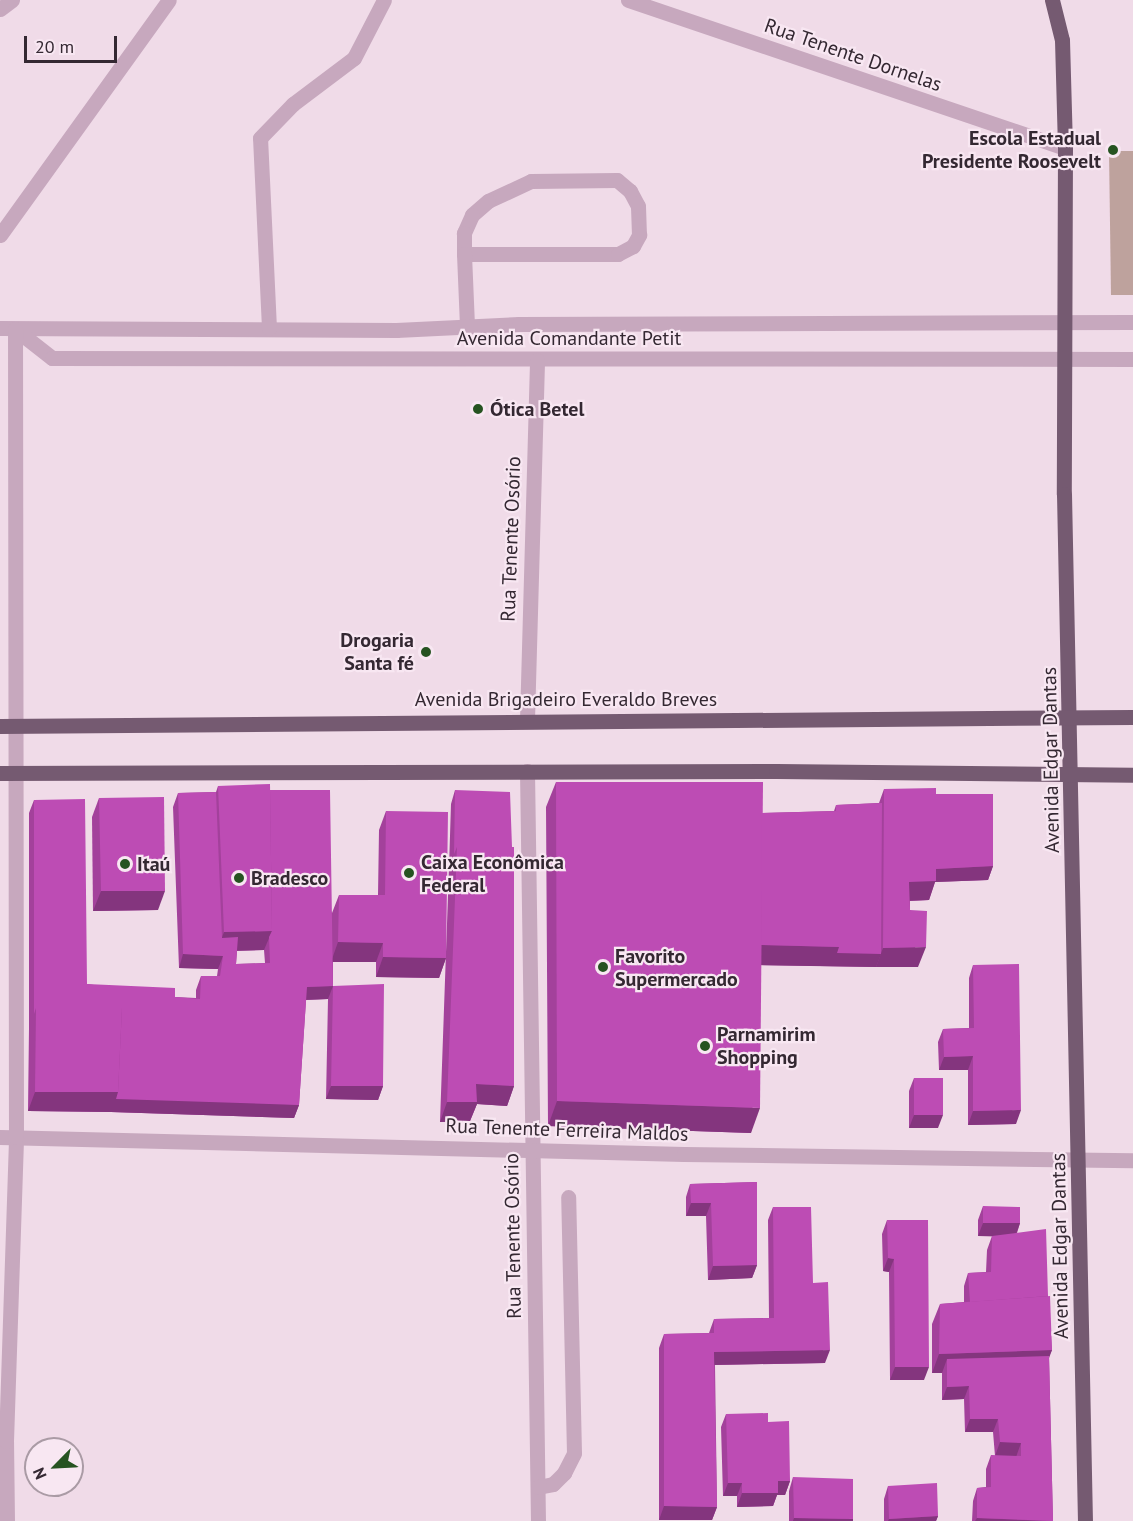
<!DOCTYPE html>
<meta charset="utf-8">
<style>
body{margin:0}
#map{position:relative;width:1133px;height:1521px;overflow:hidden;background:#f0dbe8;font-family:"PT Sans",sans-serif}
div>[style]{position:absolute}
.green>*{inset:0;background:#bea29d}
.minor>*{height:15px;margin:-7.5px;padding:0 7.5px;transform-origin:7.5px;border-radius:7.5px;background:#c7a8be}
.major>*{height:15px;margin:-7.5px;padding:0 7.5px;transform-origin:7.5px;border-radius:7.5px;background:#755a71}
.wall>*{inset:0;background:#a3419b}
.shaded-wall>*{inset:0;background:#84357e}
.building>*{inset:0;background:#bd4cb4}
.dots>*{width:16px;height:16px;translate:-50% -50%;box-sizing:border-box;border:3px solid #f8e7f2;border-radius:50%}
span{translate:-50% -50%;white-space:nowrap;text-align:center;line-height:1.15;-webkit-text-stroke:4.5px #f8e7f2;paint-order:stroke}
.street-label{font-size:20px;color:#342832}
.poi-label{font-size:20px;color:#342832;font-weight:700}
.right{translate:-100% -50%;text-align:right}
.left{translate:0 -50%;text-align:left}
.north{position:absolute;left:24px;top:1437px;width:60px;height:60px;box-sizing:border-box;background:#f8e7f2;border:2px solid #aa9ba5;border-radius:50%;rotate:246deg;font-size:16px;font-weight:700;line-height:24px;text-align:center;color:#342832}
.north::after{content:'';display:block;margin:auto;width:21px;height:27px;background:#265321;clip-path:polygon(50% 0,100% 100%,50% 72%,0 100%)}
.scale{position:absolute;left:24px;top:36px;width:93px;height:27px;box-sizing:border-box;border:3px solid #342832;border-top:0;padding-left:8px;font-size:18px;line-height:21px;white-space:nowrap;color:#342832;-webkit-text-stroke:4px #f8e7f2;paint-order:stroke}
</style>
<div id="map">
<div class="green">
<div style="clip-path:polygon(1109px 151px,1133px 151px,1133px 295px,1111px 295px)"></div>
</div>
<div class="minor">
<div style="left:628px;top:0;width:461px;rotate:18.7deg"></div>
<div style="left:0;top:9px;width:15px;rotate:-37deg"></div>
<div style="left:0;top:235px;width:289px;rotate:-54.3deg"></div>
<div style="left:464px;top:254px;width:154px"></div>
<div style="left:618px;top:254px;width:17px;rotate:-28deg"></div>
<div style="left:633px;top:246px;width:13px;rotate:-61deg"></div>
<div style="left:639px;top:235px;width:29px;rotate:-92deg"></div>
<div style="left:638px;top:206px;width:17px;rotate:-118deg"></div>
<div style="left:630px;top:191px;width:17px;rotate:-140deg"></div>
<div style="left:617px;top:180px;width:86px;rotate:179.3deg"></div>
<div style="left:531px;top:181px;width:47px;rotate:155.1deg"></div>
<div style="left:488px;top:201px;width:21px;rotate:139deg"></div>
<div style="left:472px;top:215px;width:20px;rotate:114deg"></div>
<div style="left:464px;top:233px;width:21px;rotate:90deg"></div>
<div style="left:464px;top:254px;width:73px;rotate:87.6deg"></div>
<div style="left:0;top:328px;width:396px;rotate:0.3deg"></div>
<div style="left:396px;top:330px;width:123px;rotate:-2.8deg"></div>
<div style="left:519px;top:324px;width:614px;rotate:-0.19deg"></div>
<div style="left:269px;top:328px;width:190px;rotate:-92.7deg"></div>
<div style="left:260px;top:138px;width:47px;rotate:-45.9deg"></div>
<div style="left:293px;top:104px;width:76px;rotate:-37deg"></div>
<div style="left:354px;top:58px;width:65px;rotate:-62.7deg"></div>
<div style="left:15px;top:329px;width:47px;rotate:38.1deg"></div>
<div style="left:52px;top:358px;width:1081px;rotate:0.05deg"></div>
<div style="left:527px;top:720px;width:360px;rotate:-88.4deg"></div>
<div style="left:527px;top:771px;width:750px;rotate:89.16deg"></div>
<div style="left:0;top:1137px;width:684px;rotate:1.42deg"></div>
<div style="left:684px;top:1154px;width:449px;rotate:0.8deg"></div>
<div style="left:538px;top:1487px;width:15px;rotate:-11deg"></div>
<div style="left:553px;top:1484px;width:16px;rotate:-45deg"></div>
<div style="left:564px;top:1473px;width:22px;rotate:-63deg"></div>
<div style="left:574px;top:1453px;width:256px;rotate:-91.3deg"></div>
<div style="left:7px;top:1521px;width:80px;rotate:-90.7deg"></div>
<div style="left:6px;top:1441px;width:304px;rotate:-88.1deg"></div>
<div style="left:16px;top:1137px;width:808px;rotate:-90.07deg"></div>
</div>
<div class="major">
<div style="left:1052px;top:0;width:41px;rotate:76deg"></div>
<div style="left:1062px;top:40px;width:108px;rotate:88.4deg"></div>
<div style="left:1065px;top:148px;width:346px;rotate:90.2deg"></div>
<div style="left:1064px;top:494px;width:1027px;rotate:88.83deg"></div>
<div style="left:0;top:726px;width:1133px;rotate:-0.46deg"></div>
<div style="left:0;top:773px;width:776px;rotate:-0.15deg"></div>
<div style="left:776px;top:771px;width:357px;rotate:0.6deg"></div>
</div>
<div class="wall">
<div style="clip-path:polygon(556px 782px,762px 813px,834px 811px,836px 805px,879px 803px,884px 789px,936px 794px,993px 866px,988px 880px,935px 882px,929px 900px,910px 901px,910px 910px,918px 967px,876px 967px,761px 965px,751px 1133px,548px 1126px,546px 807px)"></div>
<div style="clip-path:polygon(evenodd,218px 786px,270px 790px,332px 913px,339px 895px,378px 895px,379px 830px,386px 811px,446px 958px,439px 978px,376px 977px,376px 962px,333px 962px,333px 986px,383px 1086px,378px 1100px,326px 1099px,328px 999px,306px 1000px,299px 1105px,294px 1118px,111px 1112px,28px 1111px,29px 1027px,29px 813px,34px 800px,87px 984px,175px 997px,196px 998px,196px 990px,201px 976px,217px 976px,218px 969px,179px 968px,173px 807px,178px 793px,216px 792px,218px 786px,264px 950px,265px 963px,236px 964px,237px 951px,264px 950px)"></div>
<div style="clip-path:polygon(455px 790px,514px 1086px,507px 1106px,477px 1104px,470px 1121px,440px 1122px,449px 867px,451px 804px)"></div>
<div style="clip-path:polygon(99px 798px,158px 910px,93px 911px,92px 817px)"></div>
<div style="clip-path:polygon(973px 965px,1016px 1124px,968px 1125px,968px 1070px,939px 1070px,938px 1042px,943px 1029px,969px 1028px,969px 978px)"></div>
<div style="clip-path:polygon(914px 1078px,938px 1128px,909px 1128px,909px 1091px)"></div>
<div style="clip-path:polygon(757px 1182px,757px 1265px,752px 1278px,708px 1280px,706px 1216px,686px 1216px,686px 1197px,690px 1184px)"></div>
<div style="clip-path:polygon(983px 1206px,1020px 1223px,1017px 1233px,1048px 1296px,1052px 1350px,1049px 1356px,1053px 1521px,972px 1521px,973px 1501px,977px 1488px,986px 1487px,986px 1469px,991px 1455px,995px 1456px,993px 1432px,965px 1432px,964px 1399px,942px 1400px,942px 1373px,932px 1373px,932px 1324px,940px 1304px,964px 1302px,964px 1286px,968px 1273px,986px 1272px,987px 1250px,992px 1236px,978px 1236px,978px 1220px)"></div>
<div style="clip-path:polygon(773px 1207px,813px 1283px,825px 1363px,715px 1365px,717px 1507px,712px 1520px,659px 1520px,659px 1348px,664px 1334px,709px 1333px,714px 1319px,769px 1318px,768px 1220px)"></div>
<div style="clip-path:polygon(887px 1220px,924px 1380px,890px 1380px,889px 1272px,883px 1271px,882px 1234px)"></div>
<div style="clip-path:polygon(726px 1414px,768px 1422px,790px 1481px,785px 1495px,777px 1495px,773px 1506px,737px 1507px,737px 1496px,723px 1496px,721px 1427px)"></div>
<div style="clip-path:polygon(793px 1477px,853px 1521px,789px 1521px,789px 1491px)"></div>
<div style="clip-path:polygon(888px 1486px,938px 1516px,936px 1521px,884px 1521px,884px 1499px)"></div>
</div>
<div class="shaded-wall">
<div style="clip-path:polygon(993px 866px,988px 880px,935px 882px,929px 900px,902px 901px,909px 882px,934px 869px)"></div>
<div style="clip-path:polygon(101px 891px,165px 891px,158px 910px,93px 911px)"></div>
<div style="clip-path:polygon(272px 931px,264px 950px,217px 951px,224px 932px)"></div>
<div style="clip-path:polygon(338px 942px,383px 943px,376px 962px,331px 962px)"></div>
<div style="clip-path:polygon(760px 945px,839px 947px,881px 954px,876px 967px,753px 965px)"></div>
<div style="clip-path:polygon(926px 947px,918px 967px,876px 967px,883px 948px)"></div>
<div style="clip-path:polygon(183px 954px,223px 956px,218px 969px,179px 968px)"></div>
<div style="clip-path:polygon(383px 957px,446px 958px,439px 978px,376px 977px)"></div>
<div style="clip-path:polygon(333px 986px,328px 999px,302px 1000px,307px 987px)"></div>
<div style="clip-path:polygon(973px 1056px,968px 1070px,939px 1070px,944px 1057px)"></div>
<div style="clip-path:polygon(476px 1084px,514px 1086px,507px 1106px,477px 1104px,470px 1121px,440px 1122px,447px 1102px)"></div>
<div style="clip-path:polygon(331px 1086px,383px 1086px,378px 1100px,326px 1099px)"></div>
<div style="clip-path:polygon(35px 1092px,118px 1092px,299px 1105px,294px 1118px,111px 1112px,28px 1111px)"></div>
<div style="clip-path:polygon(557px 1101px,760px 1108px,751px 1133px,548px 1126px)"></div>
<div style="clip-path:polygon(1021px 1110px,1016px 1124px,968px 1125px,973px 1111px)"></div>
<div style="clip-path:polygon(914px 1115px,943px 1115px,938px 1128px,909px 1128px)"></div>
<div style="clip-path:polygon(691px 1203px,711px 1203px,706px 1216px,686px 1216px)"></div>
<div style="clip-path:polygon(983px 1223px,1020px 1223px,1015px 1237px,978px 1236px)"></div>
<div style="clip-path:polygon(888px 1258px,894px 1259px,889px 1272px,883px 1271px)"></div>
<div style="clip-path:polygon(757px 1265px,752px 1278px,708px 1280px,713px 1266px)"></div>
<div style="clip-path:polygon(830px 1350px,825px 1363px,709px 1365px,714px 1352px)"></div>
<div style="clip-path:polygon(1052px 1350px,1045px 1369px,947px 1359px,942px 1373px,932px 1373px,939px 1354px)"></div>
<div style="clip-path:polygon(895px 1367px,929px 1367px,924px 1380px,890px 1380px)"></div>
<div style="clip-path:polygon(969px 1386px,964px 1399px,942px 1400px,947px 1387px)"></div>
<div style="clip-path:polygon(970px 1419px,998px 1419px,993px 1432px,965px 1432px)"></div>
<div style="clip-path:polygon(1000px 1442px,1021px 1443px,1016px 1457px,995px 1456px)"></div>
<div style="clip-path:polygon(778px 1481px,790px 1481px,785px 1495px,777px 1495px,773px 1506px,737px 1507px,742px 1493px)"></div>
<div style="clip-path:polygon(728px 1483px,742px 1483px,737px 1496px,723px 1496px)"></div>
<div style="clip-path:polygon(664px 1506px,717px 1507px,712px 1520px,659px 1520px)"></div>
<div style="clip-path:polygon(938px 1516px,936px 1521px,888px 1521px,889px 1519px)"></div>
<div style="clip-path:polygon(794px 1518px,853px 1519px,853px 1521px,793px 1521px)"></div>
<div style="clip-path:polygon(977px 1518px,1048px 1521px,975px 1521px)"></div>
</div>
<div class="building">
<div style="clip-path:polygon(556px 782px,763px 782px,760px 1108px,557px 1101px)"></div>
<div style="clip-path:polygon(270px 784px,272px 931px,224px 932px,218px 786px)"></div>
<div style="clip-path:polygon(936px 788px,936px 881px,909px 882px,910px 910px,927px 911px,926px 947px,883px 948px,884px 789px)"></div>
<div style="clip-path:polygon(270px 790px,330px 790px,333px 986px,384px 984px,383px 1086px,331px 1086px,333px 986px,307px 987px,299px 1105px,116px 1099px,118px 1092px,122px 1008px,36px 1008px,34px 1014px,34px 800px,85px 799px,87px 984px,175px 988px,175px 997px,200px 999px,201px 976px,220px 976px,223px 956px,183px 954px,178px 793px,216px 792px,222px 938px,238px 937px,236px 964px,270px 963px,269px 937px,272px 931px)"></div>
<div style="clip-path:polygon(455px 790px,510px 792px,512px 847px,457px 847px,454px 854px)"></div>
<div style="clip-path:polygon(936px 794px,993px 794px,993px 866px,936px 869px)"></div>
<div style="clip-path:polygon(164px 797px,165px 891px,101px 891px,99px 798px)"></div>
<div style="clip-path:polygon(882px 803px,881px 954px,837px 953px,839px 947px,839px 811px,836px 811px,836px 805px)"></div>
<div style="clip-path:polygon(386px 811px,448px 812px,446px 958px,383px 957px,383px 943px,338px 942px,339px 895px,385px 895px)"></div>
<div style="clip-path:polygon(839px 811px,839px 947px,761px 945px,762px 813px)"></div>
<div style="clip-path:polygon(457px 847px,514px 847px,514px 1086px,476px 1084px,477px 1102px,447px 1102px)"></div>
<div style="clip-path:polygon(1019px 964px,1021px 1110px,973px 1111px,973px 1056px,944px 1057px,943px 1029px,974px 1028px,973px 965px)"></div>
<div style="clip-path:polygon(36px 1008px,122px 1008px,118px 1092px,35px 1092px)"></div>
<div style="clip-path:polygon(914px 1078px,943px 1078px,943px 1115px,914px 1115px)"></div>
<div style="clip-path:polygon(757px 1182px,757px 1265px,713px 1266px,711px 1203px,691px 1203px,690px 1184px)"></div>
<div style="clip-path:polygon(983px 1206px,1020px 1207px,1020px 1223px,983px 1223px)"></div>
<div style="clip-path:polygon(773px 1207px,811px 1207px,813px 1283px,828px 1282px,830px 1350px,714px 1352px,717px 1507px,664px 1506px,664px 1334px,714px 1333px,714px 1319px,774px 1318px)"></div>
<div style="clip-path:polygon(887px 1220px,928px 1220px,929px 1367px,895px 1367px,894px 1259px,888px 1258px)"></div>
<div style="clip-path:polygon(1046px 1229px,1048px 1296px,970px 1302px,968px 1273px,991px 1272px,992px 1236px)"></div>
<div style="clip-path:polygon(1050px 1296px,1052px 1350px,939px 1354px,940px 1304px)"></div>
<div style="clip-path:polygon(1049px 1356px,1053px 1521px,977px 1518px,977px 1488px,991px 1487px,991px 1455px,1021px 1456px,1021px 1443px,1000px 1442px,998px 1419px,970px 1419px,969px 1386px,947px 1387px,947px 1359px)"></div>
<div style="clip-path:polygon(768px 1413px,768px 1422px,789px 1421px,790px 1481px,778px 1481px,778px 1493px,742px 1493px,742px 1483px,728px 1483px,726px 1414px)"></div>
<div style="clip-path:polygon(793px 1477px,853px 1479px,853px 1519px,794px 1518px)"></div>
<div style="clip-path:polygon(937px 1483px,938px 1516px,889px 1519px,888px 1486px)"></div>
</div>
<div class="dots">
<div style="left:1113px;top:150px;background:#265321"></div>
<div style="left:478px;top:409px;background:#265321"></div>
<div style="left:426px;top:652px;background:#265321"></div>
<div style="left:125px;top:864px;background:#265321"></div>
<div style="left:409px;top:873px;background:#265321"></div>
<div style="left:239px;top:878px;background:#265321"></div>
<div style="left:603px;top:967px;background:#265321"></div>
<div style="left:705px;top:1046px;background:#265321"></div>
</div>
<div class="street-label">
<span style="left:853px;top:55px;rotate:19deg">Rua Tenente Dornelas</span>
<span style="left:569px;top:338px">Avenida Comandante Petit</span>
<span style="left:511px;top:539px;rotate:-88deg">Rua Tenente Osório</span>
<span style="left:566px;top:699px">Avenida Brigadeiro Everaldo Breves</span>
<span style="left:1051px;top:760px;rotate:-91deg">Avenida Edgar Dantas</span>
<span style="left:567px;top:1130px;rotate:2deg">Rua Tenente Ferreira Maldos</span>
<span style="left:513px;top:1236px;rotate:-91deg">Rua Tenente Osório</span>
<span style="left:1060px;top:1246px;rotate:-91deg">Avenida Edgar Dantas</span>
</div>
<div class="poi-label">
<span class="right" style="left:1101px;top:150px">Escola Estadual<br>Presidente Roosevelt</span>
<span class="left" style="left:490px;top:409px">Ótica Betel</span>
<span class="right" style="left:414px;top:652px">Drogaria<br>Santa fé</span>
<span class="left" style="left:421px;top:874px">Caixa Econômica<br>Federal</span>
<span class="left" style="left:137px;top:864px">Itaú</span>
<span class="left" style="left:251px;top:878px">Bradesco</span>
<span class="left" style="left:615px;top:968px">Favorito<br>Supermercado</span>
<span class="left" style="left:717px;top:1046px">Parnamirim<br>Shopping</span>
</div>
<div class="north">N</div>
<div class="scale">20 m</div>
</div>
